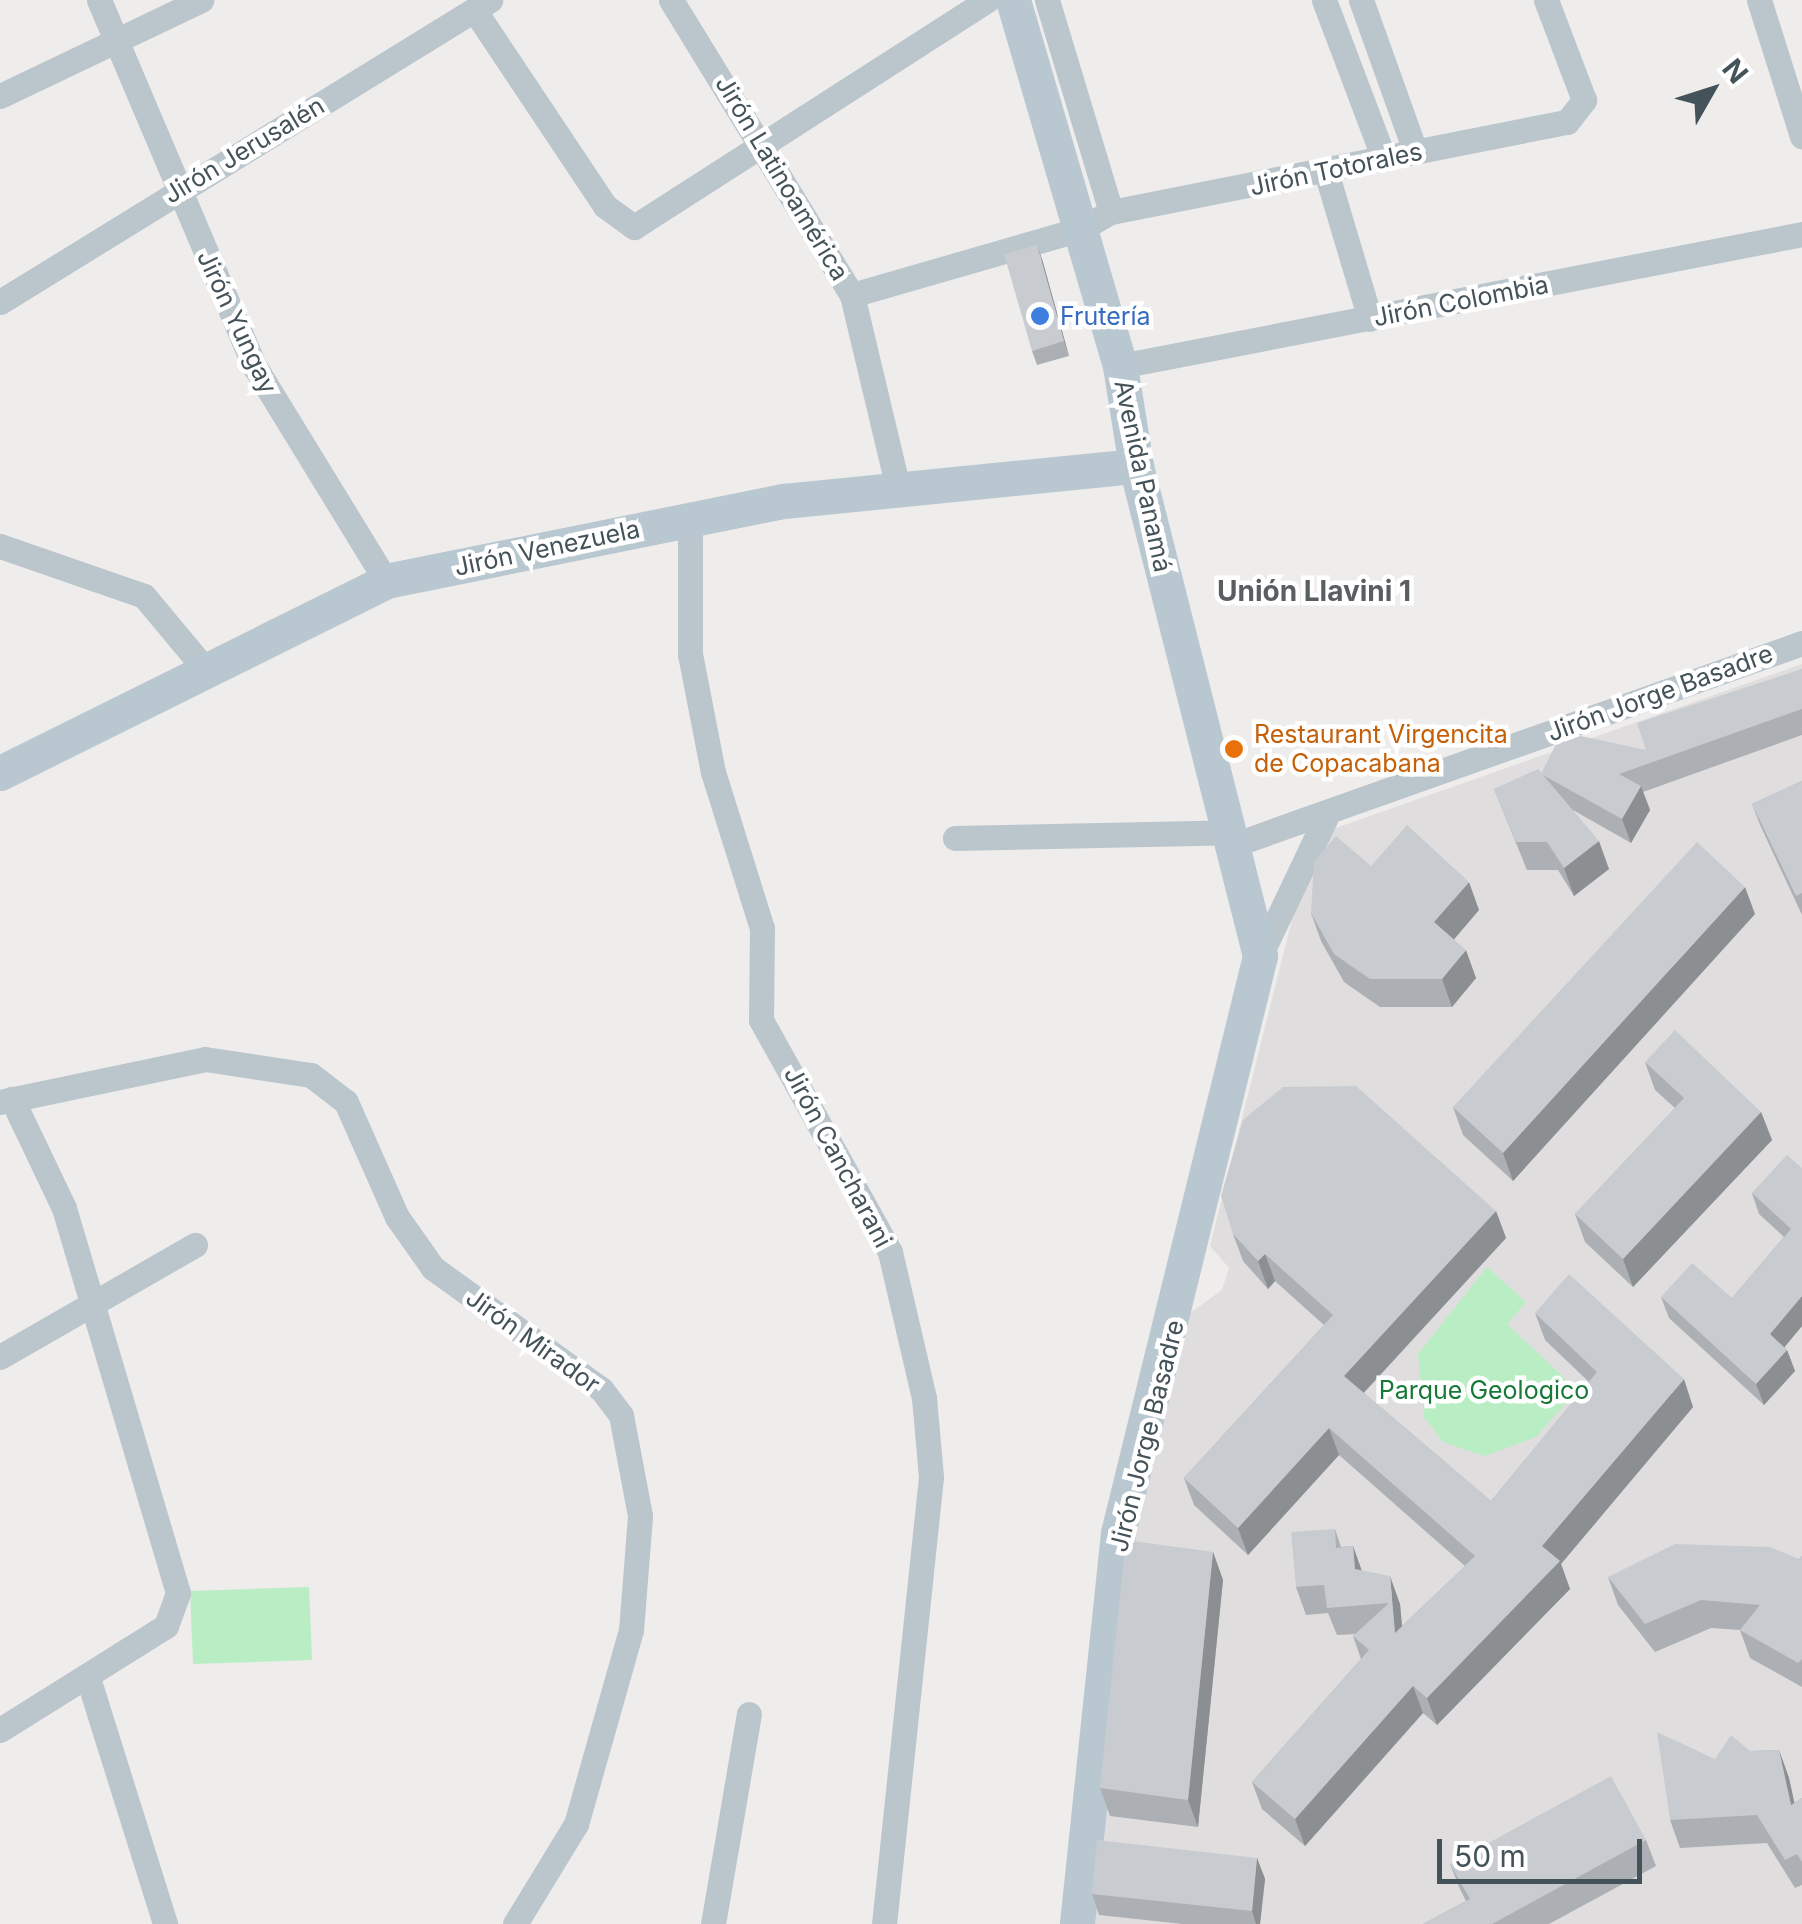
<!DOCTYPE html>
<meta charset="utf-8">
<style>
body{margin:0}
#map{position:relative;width:1802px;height:1924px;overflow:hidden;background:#efecec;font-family:Inter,sans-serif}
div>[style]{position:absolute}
.education>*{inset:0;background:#e0ddde}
.green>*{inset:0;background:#b9eec5}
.street>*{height:25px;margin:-12.5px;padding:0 12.5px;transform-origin:12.5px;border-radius:12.5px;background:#bac6cc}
.secondary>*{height:35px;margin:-17.5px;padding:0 17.5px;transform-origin:17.5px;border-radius:17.5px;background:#b9c8d0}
.wall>*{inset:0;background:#acafb4}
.shaded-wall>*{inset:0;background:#8c8f92}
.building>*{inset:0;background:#c8ccd1}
.dots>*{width:28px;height:28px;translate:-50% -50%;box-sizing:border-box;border:5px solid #fff;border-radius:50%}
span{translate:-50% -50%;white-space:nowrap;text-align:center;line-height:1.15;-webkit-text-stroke:9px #fff;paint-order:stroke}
.street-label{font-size:25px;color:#445259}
.shop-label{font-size:25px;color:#366cbe}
.left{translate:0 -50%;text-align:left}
.food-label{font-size:25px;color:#c56008}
.park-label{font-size:25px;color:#177938}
.neighbourhood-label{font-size:28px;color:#595e61;font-weight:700}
.north{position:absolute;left:1662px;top:40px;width:100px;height:100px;-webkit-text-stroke:8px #fff;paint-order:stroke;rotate:51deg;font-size:28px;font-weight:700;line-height:40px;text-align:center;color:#445259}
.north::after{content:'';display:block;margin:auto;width:35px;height:45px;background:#445259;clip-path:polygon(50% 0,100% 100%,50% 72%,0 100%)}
.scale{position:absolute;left:1437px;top:1839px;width:205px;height:45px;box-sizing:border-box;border:5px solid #445259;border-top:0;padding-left:12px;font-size:30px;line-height:35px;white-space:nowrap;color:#445259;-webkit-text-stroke:8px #fff;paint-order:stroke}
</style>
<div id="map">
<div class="education">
<div style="clip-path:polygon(1802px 664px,1802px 1924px,1088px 1924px,1139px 1484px,1190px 1313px,1222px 1290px,1229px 1268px,1210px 1246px,1313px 836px)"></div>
</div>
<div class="green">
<div style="clip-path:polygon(1487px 1267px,1526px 1302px,1507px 1324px,1577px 1390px,1536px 1437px,1484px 1456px,1443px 1442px,1424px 1417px,1418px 1354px)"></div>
<div style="clip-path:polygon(309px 1587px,312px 1660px,193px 1664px,190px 1591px)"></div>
</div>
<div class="street">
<div style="left:99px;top:0;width:399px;rotate:67deg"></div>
<div style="left:255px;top:367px;width:251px;rotate:58.5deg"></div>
<div style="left:671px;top:0;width:346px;rotate:58.5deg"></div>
<div style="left:852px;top:295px;width:194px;rotate:76.6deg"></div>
<div style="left:1047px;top:0;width:221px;rotate:73.2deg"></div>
<div style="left:1324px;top:0;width:170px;rotate:69.3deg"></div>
<div style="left:1361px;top:0;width:160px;rotate:70.3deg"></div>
<div style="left:1759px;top:0;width:143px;rotate:72.5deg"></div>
<div style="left:475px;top:11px;width:234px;rotate:56.3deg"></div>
<div style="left:605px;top:206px;width:36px;rotate:36deg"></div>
<div style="left:634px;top:227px;width:420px;rotate:-32.7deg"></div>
<div style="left:0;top:96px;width:223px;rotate:-25.5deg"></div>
<div style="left:1327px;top:175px;width:150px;rotate:73.4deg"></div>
<div style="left:852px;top:295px;width:238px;rotate:-16.1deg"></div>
<div style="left:1081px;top:229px;width:34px;rotate:-30deg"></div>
<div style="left:1111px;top:212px;width:465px;rotate:-11.2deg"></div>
<div style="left:1567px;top:122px;width:28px;rotate:-52deg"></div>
<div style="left:1584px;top:100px;width:107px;rotate:-110.8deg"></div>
<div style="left:0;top:302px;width:576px;rotate:-31.65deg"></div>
<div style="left:1120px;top:366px;width:695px;rotate:-10.95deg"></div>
<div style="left:690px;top:519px;width:135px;rotate:90deg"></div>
<div style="left:690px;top:654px;width:120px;rotate:79deg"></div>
<div style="left:713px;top:772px;width:164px;rotate:72.6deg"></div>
<div style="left:762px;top:928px;width:92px;rotate:90.6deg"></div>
<div style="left:761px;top:1020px;width:265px;rotate:60.9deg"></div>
<div style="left:890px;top:1252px;width:150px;rotate:76.9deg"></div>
<div style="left:924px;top:1398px;width:79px;rotate:84.9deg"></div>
<div style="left:931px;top:1477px;width:449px;rotate:96deg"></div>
<div style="left:0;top:546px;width:152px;rotate:19.1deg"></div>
<div style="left:144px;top:596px;width:94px;rotate:50.2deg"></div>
<div style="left:955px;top:838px;width:276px;rotate:-1.2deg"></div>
<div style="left:1236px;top:844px;width:601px;rotate:-19.55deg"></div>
<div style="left:1260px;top:956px;width:158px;rotate:-64.6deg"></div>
<div style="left:0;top:1102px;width:209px;rotate:-11.8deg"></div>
<div style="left:205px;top:1059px;width:107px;rotate:8.6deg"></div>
<div style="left:311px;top:1075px;width:44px;rotate:37.6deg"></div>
<div style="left:346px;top:1102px;width:126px;rotate:66.1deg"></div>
<div style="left:397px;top:1217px;width:62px;rotate:54.8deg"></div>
<div style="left:433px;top:1268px;width:208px;rotate:35.8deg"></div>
<div style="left:602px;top:1390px;width:31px;rotate:53deg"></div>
<div style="left:621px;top:1415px;width:103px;rotate:79.3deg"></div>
<div style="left:640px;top:1516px;width:114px;rotate:94.5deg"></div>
<div style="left:631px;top:1630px;width:202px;rotate:105.8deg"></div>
<div style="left:576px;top:1824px;width:117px;rotate:121.4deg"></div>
<div style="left:0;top:1357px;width:225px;rotate:-29.9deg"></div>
<div style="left:89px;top:1681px;width:255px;rotate:72.6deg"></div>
<div style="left:0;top:1730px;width:196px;rotate:-32.1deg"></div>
<div style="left:166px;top:1626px;width:35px;rotate:-70deg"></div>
<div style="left:178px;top:1593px;width:402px;rotate:-106.5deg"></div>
<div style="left:64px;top:1208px;width:121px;rotate:-115.5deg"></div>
<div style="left:713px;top:1924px;width:213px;rotate:-80.3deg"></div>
</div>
<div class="secondary">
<div style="left:1013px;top:0;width:381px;rotate:73.7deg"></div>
<div style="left:1120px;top:366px;width:101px;rotate:80.9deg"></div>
<div style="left:1136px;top:466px;width:505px;rotate:75.8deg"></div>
<div style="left:1260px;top:956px;width:594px;rotate:103.83deg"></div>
<div style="left:1118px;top:1533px;width:393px;rotate:96deg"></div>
<div style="left:0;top:773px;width:431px;rotate:-26.4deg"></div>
<div style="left:386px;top:581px;width:406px;rotate:-11.4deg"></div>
<div style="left:784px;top:501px;width:354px;rotate:-5.7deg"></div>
</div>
<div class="wall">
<div style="clip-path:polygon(1042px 259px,1069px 356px,1037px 365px,1032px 351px)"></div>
<div style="clip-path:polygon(1802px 669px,1802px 735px,1643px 792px,1650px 810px,1631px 843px,1573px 810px,1609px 869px,1574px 896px,1558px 870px,1527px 870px,1494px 789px,1542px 773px,1646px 750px)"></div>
<div style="clip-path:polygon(1802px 781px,1802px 915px,1761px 827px,1752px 804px)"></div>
<div style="clip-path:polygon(1371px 866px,1479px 910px,1454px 939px,1476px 978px,1452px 1007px,1380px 1007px,1344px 982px,1321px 941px,1311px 913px)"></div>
<div style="clip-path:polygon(1755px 914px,1513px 1181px,1463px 1135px,1453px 1107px)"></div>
<div style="clip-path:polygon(1645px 1062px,1761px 1112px,1772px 1140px,1633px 1287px,1585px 1242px,1575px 1214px,1675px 1108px,1655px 1090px)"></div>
<div style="clip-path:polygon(1802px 1168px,1802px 1326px,1784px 1347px,1787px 1350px,1795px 1371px,1764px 1405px,1669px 1318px,1661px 1297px,1732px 1298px,1784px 1237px,1759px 1214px,1752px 1193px)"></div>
<div style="clip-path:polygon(1496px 1211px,1506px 1238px,1364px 1393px,1491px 1501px,1589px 1382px,1545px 1340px,1535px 1313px,1693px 1407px,1561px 1564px,1570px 1589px,1437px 1725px,1423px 1713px,1305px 1846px,1262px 1809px,1252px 1782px,1361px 1659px,1353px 1636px,1356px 1634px,1337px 1635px,1328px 1613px,1306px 1615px,1296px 1587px,1335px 1529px,1341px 1547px,1353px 1546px,1361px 1570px,1400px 1604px,1402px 1626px,1465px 1566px,1339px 1455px,1248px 1555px,1194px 1505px,1184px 1478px,1324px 1325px,1275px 1281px,1268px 1289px,1243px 1261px,1233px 1234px)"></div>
<div style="clip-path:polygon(1213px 1552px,1223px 1580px,1198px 1827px,1110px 1816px,1100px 1788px)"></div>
<div style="clip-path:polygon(1802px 1556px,1802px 1687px,1750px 1658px,1740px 1630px,1711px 1628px,1655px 1652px,1618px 1605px,1608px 1577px,1799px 1559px)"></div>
<div style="clip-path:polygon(1779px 1750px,1789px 1778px,1794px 1803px,1802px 1798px,1802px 1885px,1795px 1888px,1767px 1843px,1680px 1848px,1670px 1820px,1750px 1751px)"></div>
<div style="clip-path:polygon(1646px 1840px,1656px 1866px,1549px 1924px,1423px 1924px,1466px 1901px,1460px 1889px,1450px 1864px)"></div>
<div style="clip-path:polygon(1257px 1858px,1265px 1879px,1260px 1924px,1183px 1924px,1099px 1915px,1092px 1894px)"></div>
</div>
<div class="shaded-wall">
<div style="clip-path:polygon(1037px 245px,1042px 259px,1069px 356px,1064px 341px)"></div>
<div style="clip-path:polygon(1641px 786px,1650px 810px,1631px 843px,1622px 819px)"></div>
<div style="clip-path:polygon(1599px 841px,1609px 869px,1574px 896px,1564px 868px)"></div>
<div style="clip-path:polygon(1469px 882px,1479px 910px,1445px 950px,1434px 922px)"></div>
<div style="clip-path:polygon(1745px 887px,1755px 914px,1513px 1181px,1503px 1153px)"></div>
<div style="clip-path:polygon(1466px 950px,1476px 978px,1452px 1007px,1442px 979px)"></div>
<div style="clip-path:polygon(1761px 1112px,1772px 1140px,1633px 1287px,1623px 1259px)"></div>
<div style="clip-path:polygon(1496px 1211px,1506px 1238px,1354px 1403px,1344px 1376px)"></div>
<div style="clip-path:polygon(1265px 1254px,1275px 1281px,1268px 1289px,1258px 1261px)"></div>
<div style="clip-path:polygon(1802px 1296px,1802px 1326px,1778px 1355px,1770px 1334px)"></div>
<div style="clip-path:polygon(1787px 1350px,1795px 1371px,1764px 1405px,1756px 1384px)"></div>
<div style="clip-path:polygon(1684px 1379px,1693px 1407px,1561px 1564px,1570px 1589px,1437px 1725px,1427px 1698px,1542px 1546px)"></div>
<div style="clip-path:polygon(1329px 1428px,1339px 1455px,1248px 1555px,1238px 1528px)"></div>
<div style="clip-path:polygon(1353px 1546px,1363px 1574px,1355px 1569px)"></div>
<div style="clip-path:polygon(1213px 1552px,1223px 1580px,1198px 1827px,1188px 1800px)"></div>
<div style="clip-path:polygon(1390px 1576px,1400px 1604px,1405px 1661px,1395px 1633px)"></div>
<div style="clip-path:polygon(1413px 1686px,1423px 1713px,1305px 1846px,1295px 1819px)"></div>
<div style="clip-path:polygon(1779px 1750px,1789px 1778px,1801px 1833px,1791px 1805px)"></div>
<div style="clip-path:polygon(1257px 1858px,1265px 1879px,1260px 1924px,1256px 1924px,1252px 1911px)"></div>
</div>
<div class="building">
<div style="clip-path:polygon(1037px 245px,1064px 341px,1032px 351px,1004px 254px)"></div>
<div style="clip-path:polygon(1802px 669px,1802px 709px,1619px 774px,1641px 786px,1622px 819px,1541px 774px,1562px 732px,1646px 750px,1637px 723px)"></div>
<div style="clip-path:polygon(1538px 769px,1599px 841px,1564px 868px,1547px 842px,1516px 842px,1494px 789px)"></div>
<div style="clip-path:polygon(1802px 781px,1802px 893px,1796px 896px,1752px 804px)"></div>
<div style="clip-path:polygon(1407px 825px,1469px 882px,1434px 922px,1466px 950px,1442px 979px,1370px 979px,1334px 954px,1311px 913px,1314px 862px,1336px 836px,1371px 866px)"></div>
<div style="clip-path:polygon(1697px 842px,1745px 887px,1503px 1153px,1453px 1107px)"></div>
<div style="clip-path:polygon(1675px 1030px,1761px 1112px,1623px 1259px,1575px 1214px,1684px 1098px,1645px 1062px)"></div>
<div style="clip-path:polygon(1356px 1086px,1496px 1211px,1344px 1376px,1491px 1501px,1597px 1372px,1535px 1313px,1569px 1274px,1684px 1379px,1542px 1546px,1560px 1561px,1427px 1698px,1413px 1686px,1295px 1819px,1252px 1782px,1369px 1650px,1353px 1636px,1389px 1603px,1327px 1608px,1324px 1585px,1296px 1587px,1291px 1532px,1335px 1529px,1336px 1548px,1353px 1546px,1355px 1569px,1390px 1576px,1395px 1633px,1475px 1556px,1329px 1428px,1238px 1528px,1184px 1478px,1333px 1315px,1265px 1254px,1258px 1261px,1233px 1234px,1221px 1196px,1243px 1120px,1283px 1087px)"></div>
<div style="clip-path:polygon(1787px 1155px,1802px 1168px,1802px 1296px,1770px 1334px,1787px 1350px,1756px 1384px,1661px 1297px,1692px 1263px,1732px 1298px,1791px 1229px,1752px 1193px)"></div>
<div style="clip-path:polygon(1126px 1540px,1213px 1552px,1188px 1800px,1100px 1788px)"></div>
<div style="clip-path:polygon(1675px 1544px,1770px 1547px,1799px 1559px,1802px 1556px,1802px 1659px,1798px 1663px,1740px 1630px,1760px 1605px,1701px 1600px,1645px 1624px,1608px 1577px)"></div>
<div style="clip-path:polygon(1657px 1732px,1715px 1759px,1731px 1735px,1750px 1751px,1779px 1750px,1791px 1805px,1802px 1798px,1802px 1862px,1797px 1854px,1785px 1860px,1757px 1815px,1670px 1820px)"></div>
<div style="clip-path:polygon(1611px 1776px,1646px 1840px,1492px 1924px,1423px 1924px,1470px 1899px,1450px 1864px)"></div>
<div style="clip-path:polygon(1097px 1840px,1257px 1858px,1252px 1911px,1092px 1894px)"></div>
</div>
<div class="dots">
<div style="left:1040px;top:316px;background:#3f7fe0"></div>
<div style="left:1234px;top:749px;background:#e8710a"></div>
</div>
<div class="street-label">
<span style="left:244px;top:150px;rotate:-31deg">Jirón Jerusalén</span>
<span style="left:1336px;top:169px;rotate:-12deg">Jirón Totorales</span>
<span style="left:782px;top:178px;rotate:59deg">Jirón Latinoamérica</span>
<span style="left:1461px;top:301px;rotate:-11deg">Jirón Colombia</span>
<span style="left:237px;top:322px;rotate:65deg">Jirón Yungay</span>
<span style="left:1143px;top:476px;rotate:78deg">Avenida Panamá</span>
<span style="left:547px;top:548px;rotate:-12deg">Jirón Venezuela</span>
<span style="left:1660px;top:693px;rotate:-20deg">Jirón Jorge Basadre</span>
<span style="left:838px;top:1157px;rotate:62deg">Jirón Cancharani</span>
<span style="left:533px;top:1341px;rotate:36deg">Jirón Mirador</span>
<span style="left:1147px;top:1436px;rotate:-76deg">Jirón Jorge Basadre</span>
</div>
<div class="shop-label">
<span class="left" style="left:1060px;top:316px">Frutería</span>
</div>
<div class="food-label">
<span class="left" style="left:1254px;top:749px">Restaurant Virgencita<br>de Copacabana</span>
</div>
<div class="park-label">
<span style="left:1484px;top:1390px">Parque Geologico</span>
</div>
<div class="neighbourhood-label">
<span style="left:1314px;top:591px">Unión Llavini 1</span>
</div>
<div class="north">N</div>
<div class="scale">50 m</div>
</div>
